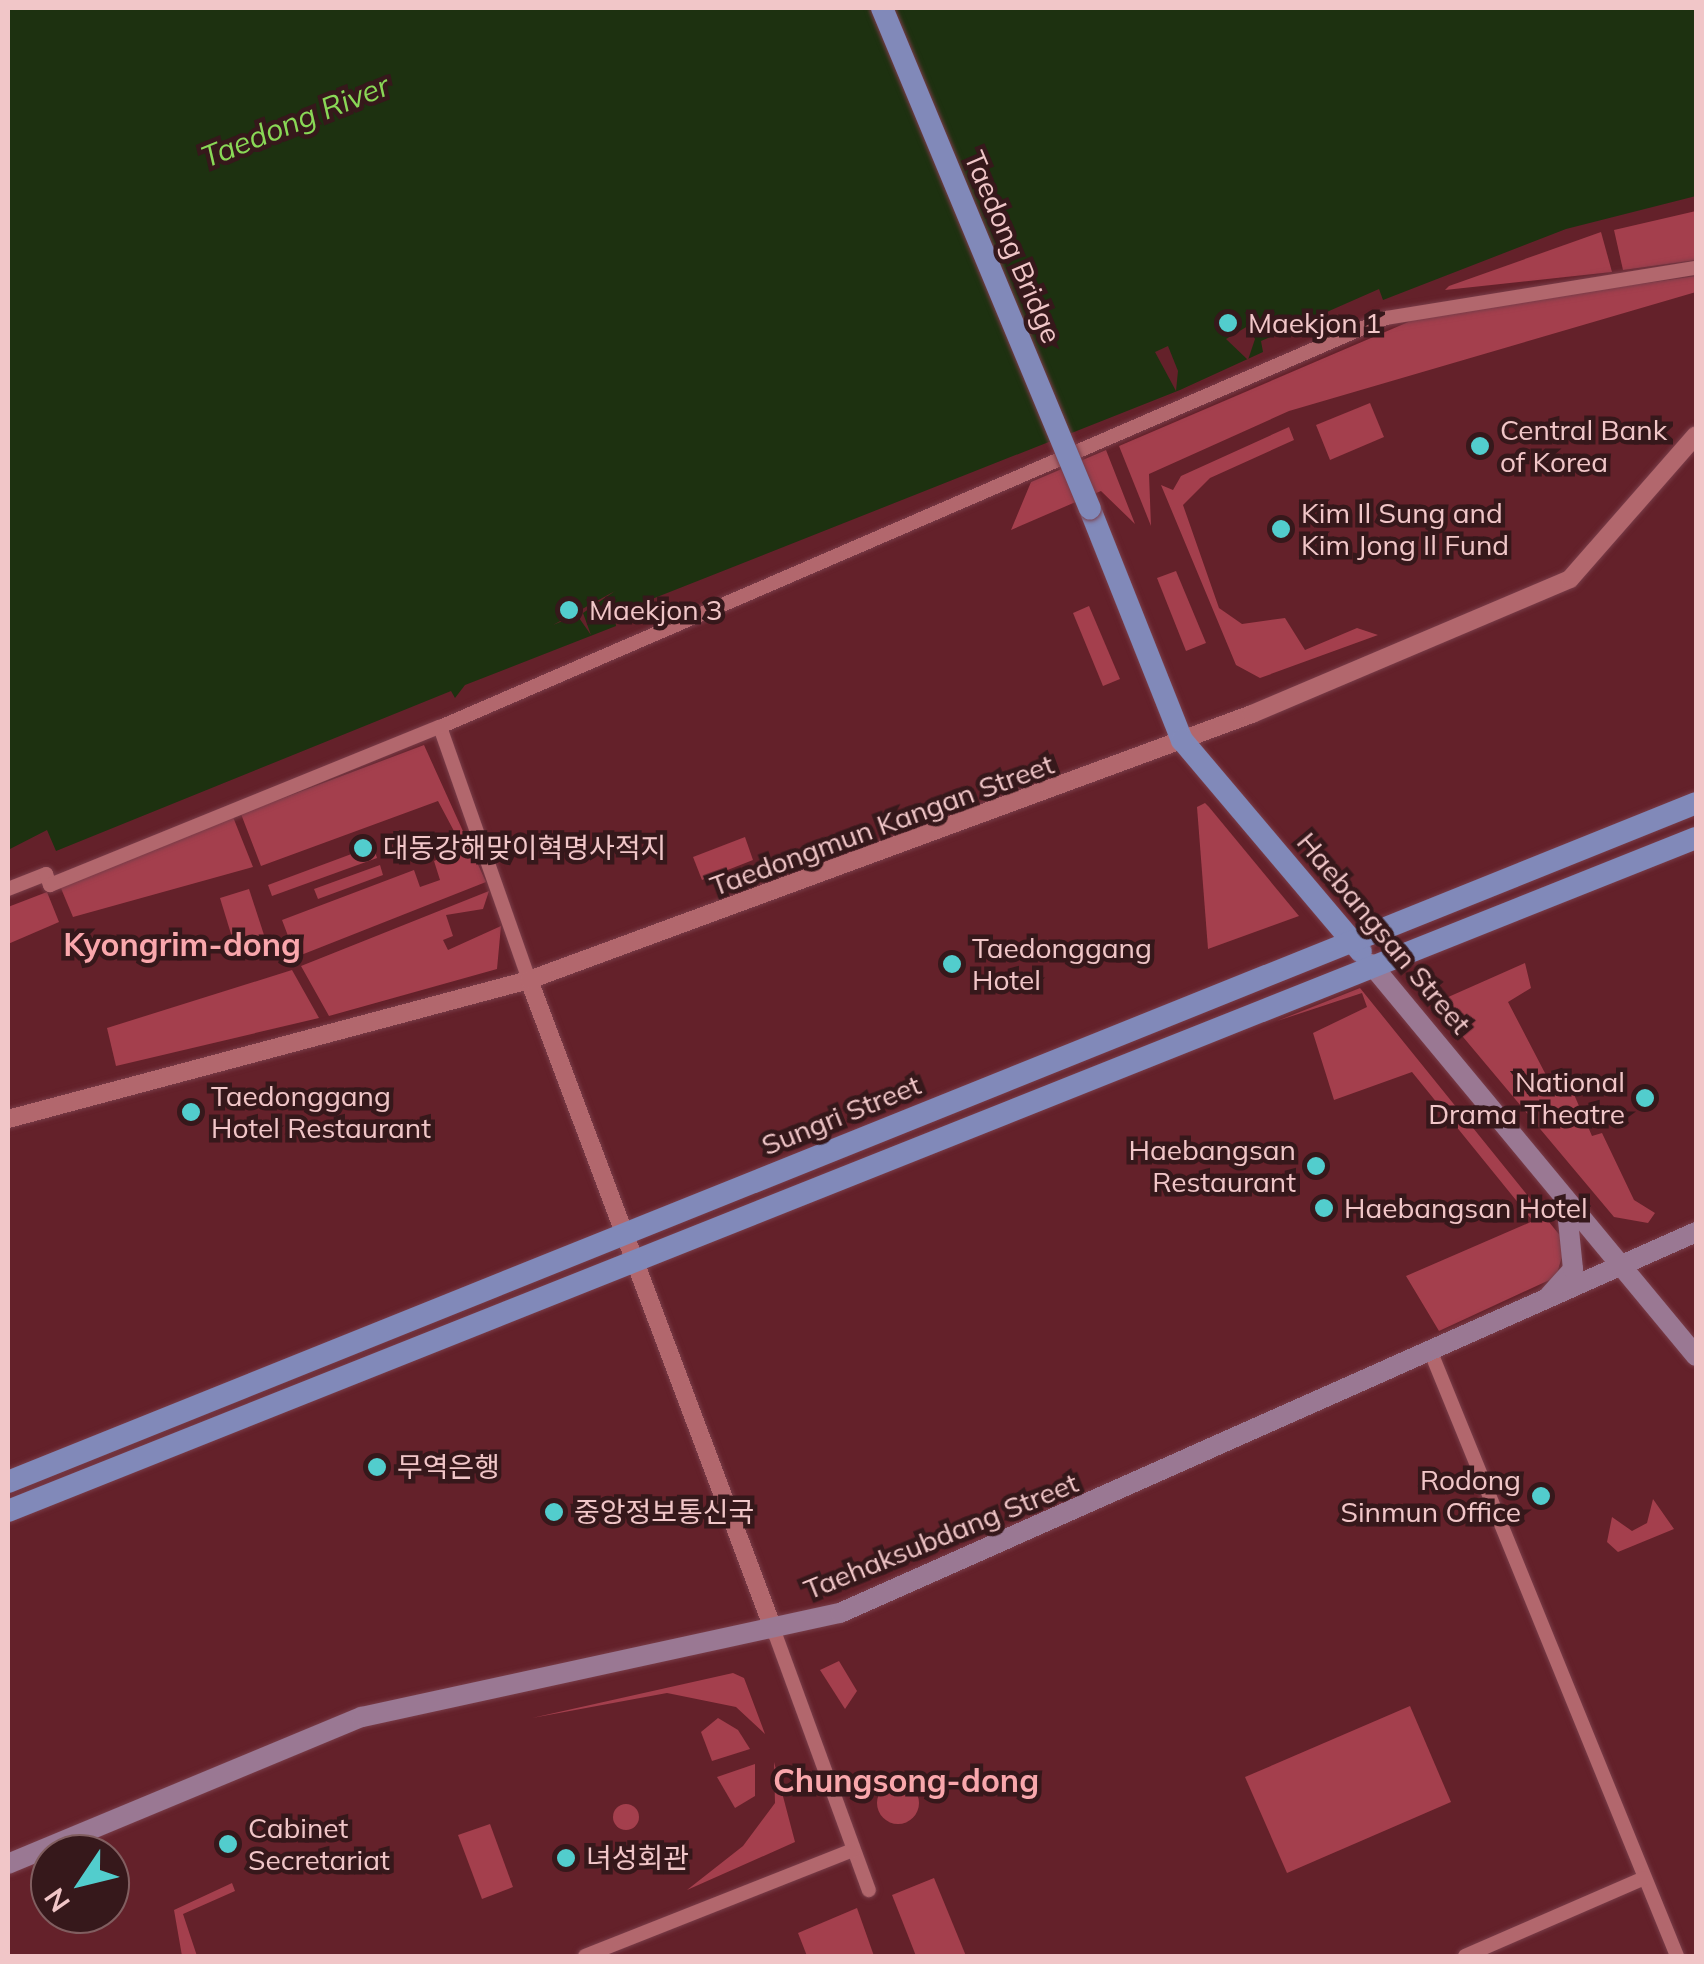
<!DOCTYPE html>
<meta charset="utf-8">
<style>
body{margin:0}
#map{position:relative;width:1704px;height:1964px;overflow:hidden;background:#64212a;font-family:Mulish,"Noto Sans KR",sans-serif}
div>[style]{position:absolute}
.green>*{inset:0;background:#a43f4d}
.round{border-radius:50%}
.water>*{inset:0;background:#1d3110}
.pier>*{inset:0;background:#64212a}
.roads{filter:drop-shadow(0 0 2px #793d49) drop-shadow(0 0 2px #793d49)}
.minor>*{height:14px;margin:-7px;padding:0 7px;transform-origin:7px;border-radius:7px;background:#b2676d}
.tertiary>*{height:18px;margin:-9px;padding:0 9px;transform-origin:9px;border-radius:9px;background:#b2676d}
.secondary>*{height:20px;margin:-10px;padding:0 10px;transform-origin:10px;border-radius:10px;background:#9a7893}
.primary>*{height:22px;margin:-11px;padding:0 11px;transform-origin:11px;border-radius:11px;background:#8189b9}
.bridges{filter:drop-shadow(0 0 2px #793d49) drop-shadow(0 0 2px #793d49)}
.primary-bridge>*{height:22px;margin:-11px;padding:0 11px;transform-origin:11px;border-radius:11px;background:#8189b9}
.dots>*{width:28px;height:28px;translate:-50% -50%;box-sizing:border-box;border:5px solid #36181b;border-radius:50%}
span{translate:-50% -50%;white-space:nowrap;text-align:center;line-height:1.15;-webkit-text-stroke:9px #36181b;paint-order:stroke}
.street-label{font-size:28px;color:#f1c6c8}
.poi-label{font-size:28px;color:#f1c6c8}
.left{translate:0 -50%;text-align:left}
.right{translate:-100% -50%;text-align:right}
.water-label{font-size:30px;color:#89d856;font-style:italic}
.quarter-label{font-size:32px;color:#f9a7ac;font-weight:700}
.frame{position:absolute;inset:0;border:10px solid #f1c6c8;pointer-events:none}
.north{position:absolute;left:30px;top:1834px;width:100px;height:100px;box-sizing:border-box;background:#36181b;border:2px solid #815e60;border-radius:50%;rotate:235deg;font-size:28px;font-weight:700;line-height:40px;text-align:center;color:#f1c6c8}
.north::after{content:'';display:block;margin:auto;width:35px;height:45px;background:#52cdcd;clip-path:polygon(50% 0,100% 100%,50% 72%,0 100%)}
</style>
<div id="map">
<div class="green">
<div style="clip-path:polygon(1696px 211px,1696px 260px,1623px 270px,1614px 230px)"></div>
<div style="clip-path:polygon(1601px 232px,1612px 272px,1445px 290px,1449px 286px)"></div>
<div style="clip-path:polygon(1696px 276px,1696px 292px,1289px 411px,1149px 474px,1151px 526px,1119px 446px,1427px 314px)"></div>
<div style="clip-path:polygon(1370px 403px,1384px 437px,1330px 460px,1316px 425px)"></div>
<div style="clip-path:polygon(1289px 427px,1294px 440px,1210px 478px,1183px 505px,1219px 608px,1242px 624px,1285px 618px,1305px 650px,1357px 628px,1378px 635px,1260px 678px,1236px 665px,1161px 485px,1173px 490px,1181px 476px)"></div>
<div style="clip-path:polygon(1106px 450px,1135px 524px,1101px 491px,1011px 530px,1031px 482px)"></div>
<div style="clip-path:polygon(1176px 571px,1206px 643px,1186px 651px,1157px 578px)"></div>
<div style="clip-path:polygon(1089px 606px,1120px 679px,1103px 686px,1073px 613px)"></div>
<div style="clip-path:polygon(424px 745px,486px 882px,296px 957px,282px 920px,414px 870px,420px 887px,440px 880px,434px 861px,463px 848px,438px 801px,261px 866px,241px 814px)"></div>
<div style="clip-path:polygon(1205px 803px,1209px 807px,1299px 916px,1208px 949px,1197px 807px)"></div>
<div style="clip-path:polygon(233px 817px,253px 867px,73px 917px,60px 886px)"></div>
<div style="clip-path:polygon(745px 837px,753px 860px,702px 880px,693px 857px)"></div>
<div style="clip-path:polygon(373px 846px,377px 858px,272px 896px,268px 885px)"></div>
<div style="clip-path:polygon(380px 865px,383px 875px,318px 899px,314px 889px)"></div>
<div style="clip-path:polygon(249px 889px,265px 938px,235px 947px,220px 898px)"></div>
<div style="clip-path:polygon(489px 891px,483px 909px,446px 915px,453px 936px,443px 940px,448px 950px,501px 926px,497px 969px,329px 1016px,301px 966px)"></div>
<div style="clip-path:polygon(47px 892px,59px 922px,8px 944px,8px 907px)"></div>
<div style="clip-path:polygon(1525px 963px,1531px 988px,1508px 1002px,1546px 1075px,1563px 1069px,1592px 1136px,1602px 1133px,1634px 1200px,1655px 1213px,1648px 1223px,1614px 1217px,1448px 1019px,1446px 998px)"></div>
<div style="clip-path:polygon(292px 970px,319px 1018px,116px 1066px,107px 1028px)"></div>
<div style="clip-path:polygon(1360px 988px,1566px 1243px,1556px 1277px,1439px 1331px,1406px 1276px,1533px 1221px,1412px 1072px,1334px 1100px,1313px 1033px,1367px 1007px,1362px 993px,1277px 1021px)"></div>
<div style="clip-path:polygon(1653px 1499px,1674px 1529px,1618px 1552px,1607px 1542px,1612px 1517px,1632px 1531px,1647px 1523px)"></div>
<div style="clip-path:polygon(839px 1661px,857px 1691px,845px 1709px,820px 1670px)"></div>
<div style="clip-path:polygon(733px 1673px,744px 1678px,765px 1734px,736px 1707px,667px 1693px,532px 1718px)"></div>
<div style="clip-path:polygon(1410px 1706px,1451px 1802px,1287px 1873px,1245px 1777px)"></div>
<div style="clip-path:polygon(718px 1718px,738px 1730px,750px 1749px,712px 1761px,701px 1732px)"></div>
<div style="clip-path:polygon(774px 1762px,795px 1842px,687px 1890px,743px 1846px,775px 1803px)"></div>
<div style="clip-path:polygon(755px 1764px,755px 1796px,735px 1808px,717px 1777px)"></div>
<div class="round" style="left:877px;top:1782px;width:42px;height:42px"></div>
<div class="round" style="left:613px;top:1804px;width:26px;height:26px"></div>
<div style="clip-path:polygon(490px 1824px,513px 1887px,482px 1899px,458px 1835px)"></div>
<div style="clip-path:polygon(934px 1878px,966px 1956px,916px 1956px,892px 1895px)"></div>
<div style="clip-path:polygon(232px 1883px,235px 1891px,183px 1914px,197px 1956px,182px 1956px,174px 1910px)"></div>
<div style="clip-path:polygon(857px 1908px,874px 1956px,807px 1956px,798px 1933px)"></div>
</div>
<div class="water">
<div style="clip-path:polygon(8px 8px,1696px 8px,1696px 196px,1566px 229px,1383px 300px,1379px 289px,1261px 341px,1263px 352px,1180px 390px,614px 614px,616px 626px,465px 685px,455px 698px,451px 691px,56px 851px,47px 830px,8px 850px)"></div>
</div>
<div class="pier">
<div style="clip-path:polygon(1248px 326px,1255px 339px,1248px 360px,1226px 339px)"></div>
<div style="clip-path:polygon(1168px 346px,1178px 371px,1176px 391px,1155px 352px)"></div>
<div style="clip-path:polygon(615px 591px,583px 613px,591px 635px,577px 615px,553px 625px)"></div>
</div>
<div class="roads">
<div class="minor">
<div style="left:440px;top:727px;width:268px;rotate:70.6deg"></div>
<div style="left:8px;top:889px;width:41px;rotate:-21.5deg"></div>
<div style="left:46px;top:874px;width:12px;rotate:70deg"></div>
<div style="left:50px;top:885px;width:421px;rotate:-22.1deg"></div>
<div style="left:440px;top:727px;width:1031px;rotate:-23.38deg"></div>
<div style="left:1386px;top:318px;width:314px;rotate:-9.2deg"></div>
<div style="left:1432px;top:1355px;width:649px;rotate:67.82deg"></div>
<div style="left:774px;top:1631px;width:276px;rotate:69.9deg"></div>
<div style="left:585px;top:1956px;width:288px;rotate:-21.6deg"></div>
<div style="left:1465px;top:1956px;width:195px;rotate:-23.5deg"></div>
</div>
<div class="tertiary">
<div style="left:529px;top:980px;width:696px;rotate:69.38deg"></div>
<div style="left:8px;top:1119px;width:539px;rotate:-14.94deg"></div>
<div style="left:529px;top:980px;width:770px;rotate:-20.2deg"></div>
<div style="left:1252px;top:714px;width:345px;rotate:-23deg"></div>
<div style="left:1570px;top:579px;width:191px;rotate:-48.8deg"></div>
</div>
<div class="secondary">
<div style="left:1371px;top:964px;width:509px;rotate:50.34deg"></div>
<div style="left:1549px;top:1296px;width:36px;rotate:-48deg"></div>
<div style="left:1573px;top:1269px;width:68px;rotate:-95.9deg"></div>
<div style="left:8px;top:1864px;width:383px;rotate:-22.6deg"></div>
<div style="left:362px;top:1717px;width:489px;rotate:-12.3deg"></div>
<div style="left:840px;top:1613px;width:937px;rotate:-23.99deg"></div>
</div>
<div class="primary">
<div style="left:1090px;top:509px;width:249px;rotate:68.3deg"></div>
<div style="left:1182px;top:740px;width:277px;rotate:49.8deg"></div>
<div style="left:8px;top:1482px;width:1819px;rotate:-21.91deg"></div>
<div style="left:8px;top:1511px;width:1817px;rotate:-21.74deg"></div>
</div>
</div>
<div class="bridges">
<div class="primary-bridge">
<div style="left:882px;top:8px;width:542px;rotate:67.45deg"></div>
</div>
</div>
<div class="dots">
<div style="left:1228px;top:323px;background:#52cdcd"></div>
<div style="left:1480px;top:446px;background:#52cdcd"></div>
<div style="left:1281px;top:529px;background:#52cdcd"></div>
<div style="left:569px;top:610px;background:#52cdcd"></div>
<div style="left:363px;top:848px;background:#52cdcd"></div>
<div style="left:952px;top:964px;background:#52cdcd"></div>
<div style="left:1645px;top:1098px;background:#52cdcd"></div>
<div style="left:191px;top:1112px;background:#52cdcd"></div>
<div style="left:1316px;top:1166px;background:#52cdcd"></div>
<div style="left:1324px;top:1208px;background:#52cdcd"></div>
<div style="left:377px;top:1467px;background:#52cdcd"></div>
<div style="left:1541px;top:1496px;background:#52cdcd"></div>
<div style="left:554px;top:1512px;background:#52cdcd"></div>
<div style="left:228px;top:1844px;background:#52cdcd"></div>
<div style="left:566px;top:1858px;background:#52cdcd"></div>
</div>
<div class="street-label">
<span style="left:1013px;top:247px;rotate:67deg">Taedong Bridge</span>
<span style="left:882px;top:825px;rotate:-20deg">Taedongmun Kangan Street</span>
<span style="left:1384px;top:933px;rotate:50deg">Haebangsan Street</span>
<span style="left:841px;top:1115px;rotate:-22deg">Sungri Street</span>
<span style="left:941px;top:1536px;rotate:-22deg">Taehaksubdang Street</span>
</div>
<div class="poi-label">
<span class="left" style="left:1248px;top:323px">Maekjon 1</span>
<span class="left" style="left:1500px;top:446px">Central Bank<br>of Korea</span>
<span class="left" style="left:1301px;top:529px">Kim Il Sung and<br>Kim Jong Il Fund</span>
<span class="left" style="left:589px;top:610px">Maekjon 3</span>
<span class="left" style="left:383px;top:848px">대동강해맞이혁명사적지</span>
<span class="left" style="left:972px;top:964px">Taedonggang<br>Hotel</span>
<span class="right" style="left:1625px;top:1098px">National<br>Drama Theatre</span>
<span class="left" style="left:211px;top:1112px">Taedonggang<br>Hotel Restaurant</span>
<span class="right" style="left:1296px;top:1166px">Haebangsan<br>Restaurant</span>
<span class="left" style="left:1344px;top:1208px">Haebangsan Hotel</span>
<span class="left" style="left:397px;top:1467px">무역은행</span>
<span class="right" style="left:1521px;top:1496px">Rodong<br>Sinmun Office</span>
<span class="left" style="left:574px;top:1512px">중앙정보통신국</span>
<span class="left" style="left:248px;top:1844px">Cabinet<br>Secretariat</span>
<span class="left" style="left:586px;top:1858px">녀성회관</span>
</div>
<div class="water-label">
<span style="left:295px;top:121px;rotate:-22deg">Taedong River</span>
</div>
<div class="quarter-label">
<span style="left:182px;top:944px">Kyongrim-dong</span>
<span style="left:906px;top:1780px">Chungsong-dong</span>
</div>
<div class="frame"></div>
<div class="north">N</div>
</div>
